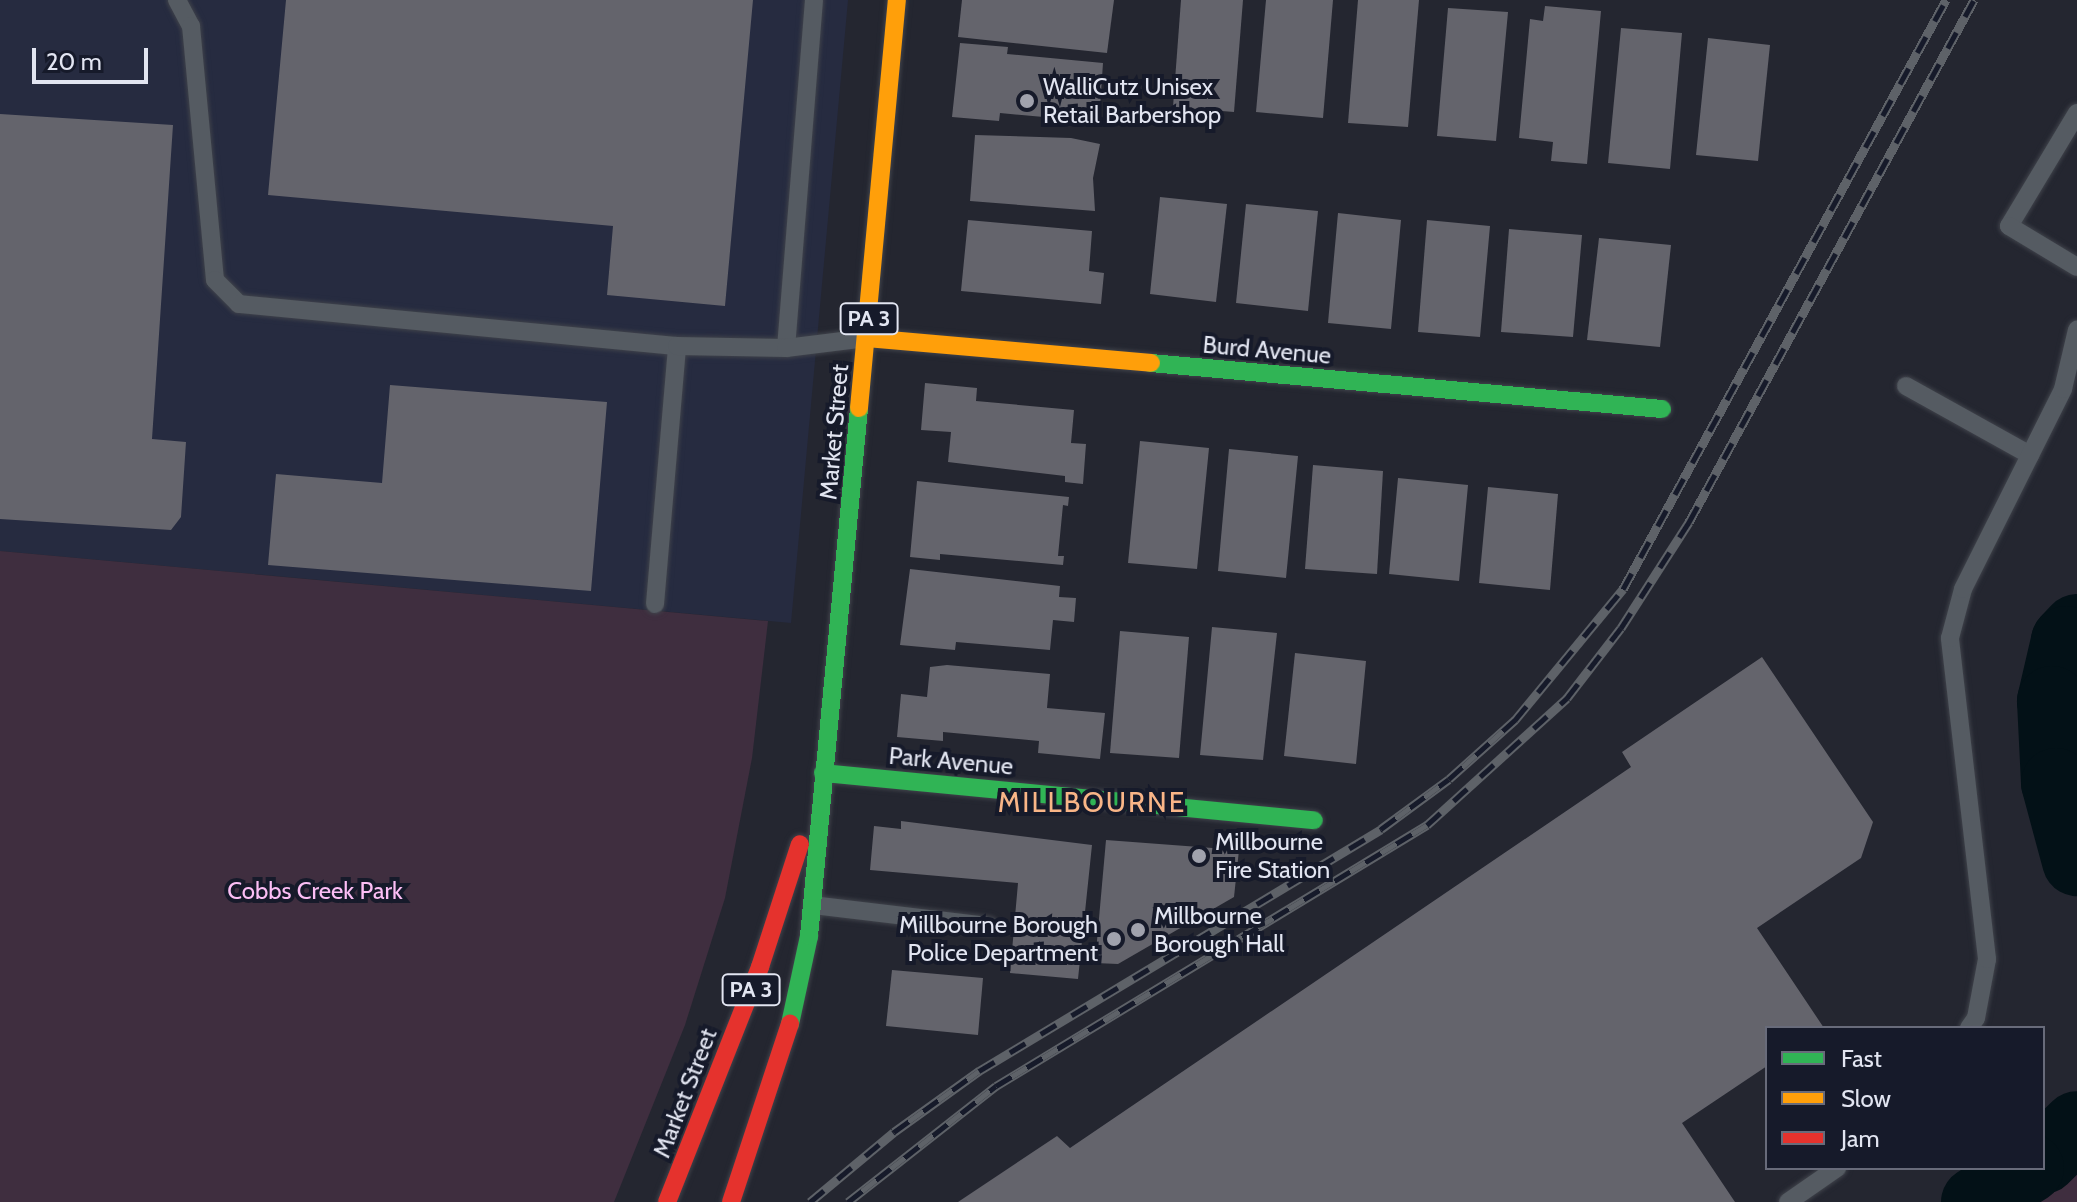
<!DOCTYPE html>
<style>
body{margin:0}
#map{position:relative;width:2077px;height:1202px;overflow:hidden;background:#242630;font-family:Cabin,sans-serif}
div>[style]{position:absolute}
.built>*{inset:0;background:#262b40}
.green>*{inset:0;background:#3f2e3f}
.river>*{height:70px;margin:-35px;padding:0 35px;transform-origin:35px;border-radius:35px;background:#031117}
.building>*{inset:0;background:#64646c}
.roads{filter:drop-shadow(0 0 2px #3f424a) drop-shadow(0 0 2px #3f424a)}
.lane>*{height:18px;margin:-9px;padding:0 9px;transform-origin:9px;border-radius:9px;background:#555b62}
.fast>*{height:18px;margin:-9px;padding:0 9px;transform-origin:9px;border-radius:9px;background:#30b455}
.slow>*{height:18px;margin:-9px;padding:0 9px;transform-origin:9px;border-radius:9px;background:#ff9f0a}
.jam>*{height:18px;margin:-9px;padding:0 9px;transform-origin:9px;border-radius:9px;background:#e5322d}
.rail>*{height:9px;margin-top:-4.5px;transform-origin:0;background:repeating-linear-gradient(90deg,#161a2a 0 18px,#5e6268 0 36px);box-sizing:border-box;border-block:2px solid #5e6268}
.dots>*{width:22px;height:22px;translate:-50% -50%;box-sizing:border-box;border:4px solid #161a2a;border-radius:50%}
span{translate:-50% -50%;white-space:nowrap;text-align:center;line-height:1.15;-webkit-text-stroke:8px #161a2a;paint-order:stroke}
.shield-label span{padding:2px 6px;background:#161a2a;border:2px solid;border-radius:6px;-webkit-text-stroke-width:0}
.shield-label{font-size:22px;color:#e2e5f1;font-weight:700}
.poi-label{font-size:24px;color:#e2e5f1}
.left{translate:0 -50%;text-align:left}
.right{translate:-100% -50%;text-align:right}
.street-label{font-size:24px;color:#e2e5f1}
.park-label{font-size:24px;color:#fcbef5}
.quarter-label{font-size:28px;color:#f9b587;letter-spacing:2px}
.legend{position:absolute;left:1765px;top:1026px;width:280px;height:144px;box-sizing:border-box;background:#161a2a;border:2px solid #686b7a;margin:0;padding:10px 14px;list-style:none;font-size:24px;color:#e2e5f1}
.legend li{display:flex;align-items:center;gap:16px;height:40px}
.legend b{width:40px;border:2px solid #686b7a}
.scale{position:absolute;left:32px;top:48px;width:116px;height:36px;box-sizing:border-box;border:4px solid #e2e5f1;border-top:0;padding-left:10px;font-size:24px;line-height:28px;white-space:nowrap;color:#e2e5f1;-webkit-text-stroke:6px #161a2a;paint-order:stroke}
</style>
<div id="map">
<div class="built">
<div style="clip-path:polygon(0 0,848px 0,791px 623px,0 551px)"></div>
</div>
<div class="green">
<div style="clip-path:polygon(0 551px,768px 621px,752px 758px,725px 898px,685px 1025px,614px 1202px,0 1202px)"></div>
<div style="clip-path:polygon(2077px 631px,2077px 833px,2052px 701px,2066px 641px)"></div>
<div style="clip-path:polygon(2077px 1119px,2077px 1202px,1985px 1202px,2032px 1168px,2043px 1168px,2043px 1160px,2060px 1148px)"></div>
</div>
<div class="river">
<div style="left:2077px;top:629px;width:16px;rotate:133deg"></div>
<div style="left:2066px;top:641px;width:62px;rotate:103.1deg"></div>
<div style="left:2052px;top:701px;width:82px;rotate:87.2deg"></div>
<div style="left:2056px;top:783px;width:81px;rotate:74.9deg"></div>
<div style="left:2043px;top:1159px;width:47px;rotate:-44.1deg"></div>
<div style="left:1976px;top:1202px;width:63px;rotate:-32.7deg"></div>
</div>
<div class="building">
<div style="clip-path:polygon(286px 0,753px 0,725px 306px,607px 295px,613px 226px,268px 195px)"></div>
<div style="clip-path:polygon(962px 0,1114px 0,1107px 53px,958px 37px)"></div>
<div style="clip-path:polygon(1181px 0,1243px 0,1234px 112px,1173px 107px)"></div>
<div style="clip-path:polygon(1266px 0,1333px 0,1323px 118px,1256px 112px)"></div>
<div style="clip-path:polygon(1358px 0,1419px 0,1408px 127px,1348px 123px)"></div>
<div style="clip-path:polygon(1545px 6px,1601px 11px,1587px 164px,1551px 161px,1553px 142px,1519px 138px,1530px 19px,1543px 21px)"></div>
<div style="clip-path:polygon(1448px 8px,1508px 12px,1496px 141px,1437px 136px)"></div>
<div style="clip-path:polygon(1621px 28px,1682px 33px,1670px 169px,1608px 163px)"></div>
<div style="clip-path:polygon(1708px 38px,1770px 45px,1758px 161px,1696px 155px)"></div>
<div style="clip-path:polygon(960px 43px,1008px 47px,1007px 54px,1103px 63px,1099px 122px,1000px 113px,999px 121px,952px 117px)"></div>
<div style="clip-path:polygon(0 114px,173px 125px,152px 439px,186px 442px,181px 517px,171px 530px,0 519px)"></div>
<div style="clip-path:polygon(975px 135px,1071px 138px,1100px 144px,1093px 178px,1095px 211px,970px 201px)"></div>
<div style="clip-path:polygon(1160px 197px,1227px 204px,1216px 302px,1150px 294px)"></div>
<div style="clip-path:polygon(1246px 204px,1318px 211px,1308px 311px,1236px 303px)"></div>
<div style="clip-path:polygon(1338px 213px,1401px 220px,1391px 329px,1328px 323px)"></div>
<div style="clip-path:polygon(968px 220px,1092px 231px,1089px 271px,1104px 273px,1101px 304px,961px 291px)"></div>
<div style="clip-path:polygon(1427px 220px,1490px 226px,1480px 337px,1418px 332px)"></div>
<div style="clip-path:polygon(1509px 229px,1582px 235px,1573px 337px,1501px 332px)"></div>
<div style="clip-path:polygon(1599px 238px,1671px 245px,1660px 347px,1587px 340px)"></div>
<div style="clip-path:polygon(925px 383px,977px 388px,976px 401px,1074px 410px,1071px 443px,1086px 444px,1083px 484px,1065px 482px,1065px 476px,948px 462px,951px 432px,921px 430px)"></div>
<div style="clip-path:polygon(390px 385px,607px 402px,591px 591px,268px 565px,276px 474px,382px 483px)"></div>
<div style="clip-path:polygon(1140px 441px,1209px 448px,1197px 569px,1128px 563px)"></div>
<div style="clip-path:polygon(1229px 449px,1298px 456px,1286px 578px,1218px 571px)"></div>
<div style="clip-path:polygon(1313px 465px,1383px 471px,1377px 574px,1305px 569px)"></div>
<div style="clip-path:polygon(1398px 478px,1468px 485px,1459px 581px,1389px 574px)"></div>
<div style="clip-path:polygon(917px 481px,1069px 497px,1068px 506px,1063px 505px,1058px 556px,1064px 556px,1063px 565px,940px 554px,940px 560px,910px 557px)"></div>
<div style="clip-path:polygon(1488px 487px,1558px 494px,1550px 590px,1479px 583px)"></div>
<div style="clip-path:polygon(910px 569px,1060px 586px,1059px 597px,1076px 598px,1074px 622px,1053px 620px,1050px 650px,956px 642px,955px 650px,900px 645px)"></div>
<div style="clip-path:polygon(1212px 627px,1277px 633px,1263px 760px,1200px 755px)"></div>
<div style="clip-path:polygon(1120px 631px,1189px 637px,1179px 758px,1110px 753px)"></div>
<div style="clip-path:polygon(1295px 653px,1366px 661px,1356px 764px,1284px 756px)"></div>
<div style="clip-path:polygon(1762px 657px,1873px 822px,1861px 858px,1757px 928px,1824px 1028px,1767px 1028px,1767px 1066px,1682px 1123px,1735px 1202px,958px 1202px,1057px 1136px,1070px 1148px,1631px 767px,1622px 752px)"></div>
<div style="clip-path:polygon(947px 665px,1050px 674px,1047px 708px,1105px 713px,1100px 759px,1038px 753px,1039px 741px,943px 732px,943px 741px,897px 737px,901px 694px,927px 697px,930px 667px)"></div>
<div style="clip-path:polygon(901px 821px,1092px 845px,1078px 979px,1010px 973px,1018px 883px,870px 870px,874px 826px,901px 829px)"></div>
<div style="clip-path:polygon(1106px 840px,1239px 850px,1234px 897px,1118px 964px,1095px 963px)"></div>
<div style="clip-path:polygon(892px 970px,983px 978px,978px 1035px,886px 1026px)"></div>
</div>
<div class="roads">
<div class="lane">
<div style="left:177px;top:0;width:30px;rotate:62deg"></div>
<div style="left:191px;top:26px;width:255px;rotate:84.6deg"></div>
<div style="left:215px;top:280px;width:34px;rotate:45deg"></div>
<div style="left:239px;top:304px;width:440px;rotate:5.5deg"></div>
<div style="left:2077px;top:113px;width:132px;rotate:121deg"></div>
<div style="left:2009px;top:226px;width:79px;rotate:31.1deg"></div>
<div style="left:786px;top:348px;width:349px;rotate:-85.4deg"></div>
<div style="left:1906px;top:386px;width:142px;rotate:29.1deg"></div>
<div style="left:655px;top:604px;width:259px;rotate:-85.1deg"></div>
<div style="left:677px;top:346px;width:109px;rotate:1.1deg"></div>
<div style="left:786px;top:348px;width:81px;rotate:-7.1deg"></div>
<div style="left:812px;top:905px;width:178px;rotate:6.8deg"></div>
<div style="left:1969px;top:1028px;width:12px;rotate:-55deg"></div>
<div style="left:1976px;top:1018px;width:60px;rotate:-79.4deg"></div>
<div style="left:1987px;top:959px;width:323px;rotate:-96.6deg"></div>
<div style="left:1950px;top:638px;width:51px;rotate:-75.1deg"></div>
<div style="left:1963px;top:589px;width:224px;rotate:-63.4deg"></div>
<div style="left:2063px;top:389px;width:61px;rotate:-76.7deg"></div>
<div style="left:1788px;top:1202px;width:60px;rotate:-34.8deg"></div>
</div>
<div class="fast">
<div style="left:1151px;top:363px;width:513px;rotate:5.14deg"></div>
<div style="left:823px;top:773px;width:493px;rotate:5.5deg"></div>
<div style="left:790px;top:1024px;width:90px;rotate:-77.8deg"></div>
<div style="left:809px;top:936px;width:530px;rotate:-84.59deg"></div>
</div>
<div class="slow">
<div style="left:867px;top:338px;width:285px;rotate:5deg"></div>
<div style="left:859px;top:408px;width:410px;rotate:-84.7deg"></div>
</div>
<div class="jam">
<div style="left:667px;top:1202px;width:253px;rotate:-68.4deg"></div>
<div style="left:760px;top:967px;width:129px;rotate:-72deg"></div>
<div style="left:731px;top:1202px;width:188px;rotate:-71.7deg"></div>
</div>
</div>
<div class="rail">
<div style="left:810px;top:1202px;width:109px;rotate:-39.8deg"></div>
<div style="left:894px;top:1132px;width:105px;rotate:-35.7deg"></div>
<div style="left:979px;top:1071px;width:469px;rotate:-31deg"></div>
<div style="left:1381px;top:829px;width:84px;rotate:-36.3deg"></div>
<div style="left:1449px;top:779px;width:89px;rotate:-41.8deg"></div>
<div style="left:1515px;top:720px;width:170px;rotate:-50.5deg"></div>
<div style="left:1623px;top:589px;width:672px;rotate:-61.26deg"></div>
<div style="left:848px;top:1202px;width:188px;rotate:-38.1deg"></div>
<div style="left:996px;top:1086px;width:504px;rotate:-31.2deg"></div>
<div style="left:1427px;top:825px;width:189px;rotate:-42.2deg"></div>
<div style="left:1567px;top:698px;width:88px;rotate:-52.4deg"></div>
<div style="left:1621px;top:628px;width:126px;rotate:-57.3deg"></div>
<div style="left:1689px;top:522px;width:595px;rotate:-61.37deg"></div>
</div>
<div class="dots">
<div style="left:1027px;top:101px;background:#a0a2ad"></div>
<div style="left:1199px;top:856px;background:#a0a2ad"></div>
<div style="left:1138px;top:930px;background:#a0a2ad"></div>
<div style="left:1114px;top:939px;background:#a0a2ad"></div>
</div>
<div class="shield-label">
<span style="left:869px;top:319px">PA 3</span>
<span style="left:751px;top:990px">PA 3</span>
</div>
<div class="poi-label">
<span class="left" style="left:1043px;top:101px">WalliCutz Unisex<br>Retail Barbershop</span>
<span class="left" style="left:1215px;top:856px">Millbourne<br>Fire Station</span>
<span class="left" style="left:1154px;top:930px">Millbourne<br>Borough Hall</span>
<span class="right" style="left:1098px;top:939px">Millbourne Borough<br>Police Department</span>
</div>
<div class="street-label">
<span style="left:1267px;top:350px;rotate:5deg">Burd Avenue</span>
<span style="left:834px;top:432px;rotate:-85deg">Market Street</span>
<span style="left:951px;top:761px;rotate:5deg">Park Avenue</span>
<span style="left:685px;top:1093px;rotate:-69deg">Market Street</span>
</div>
<div class="park-label">
<span style="left:315px;top:891px">Cobbs Creek Park</span>
</div>
<div class="quarter-label">
<span style="left:1092px;top:802px">MILLBOURNE</span>
</div>
<ul class="legend">
<li><b style="height:10px;background:#30b455"></b>Fast</li>
<li><b style="height:10px;background:#ff9f0a"></b>Slow</li>
<li><b style="height:10px;background:#e5322d"></b>Jam</li>
</ul>
<div class="scale">20 m</div>
</div>
